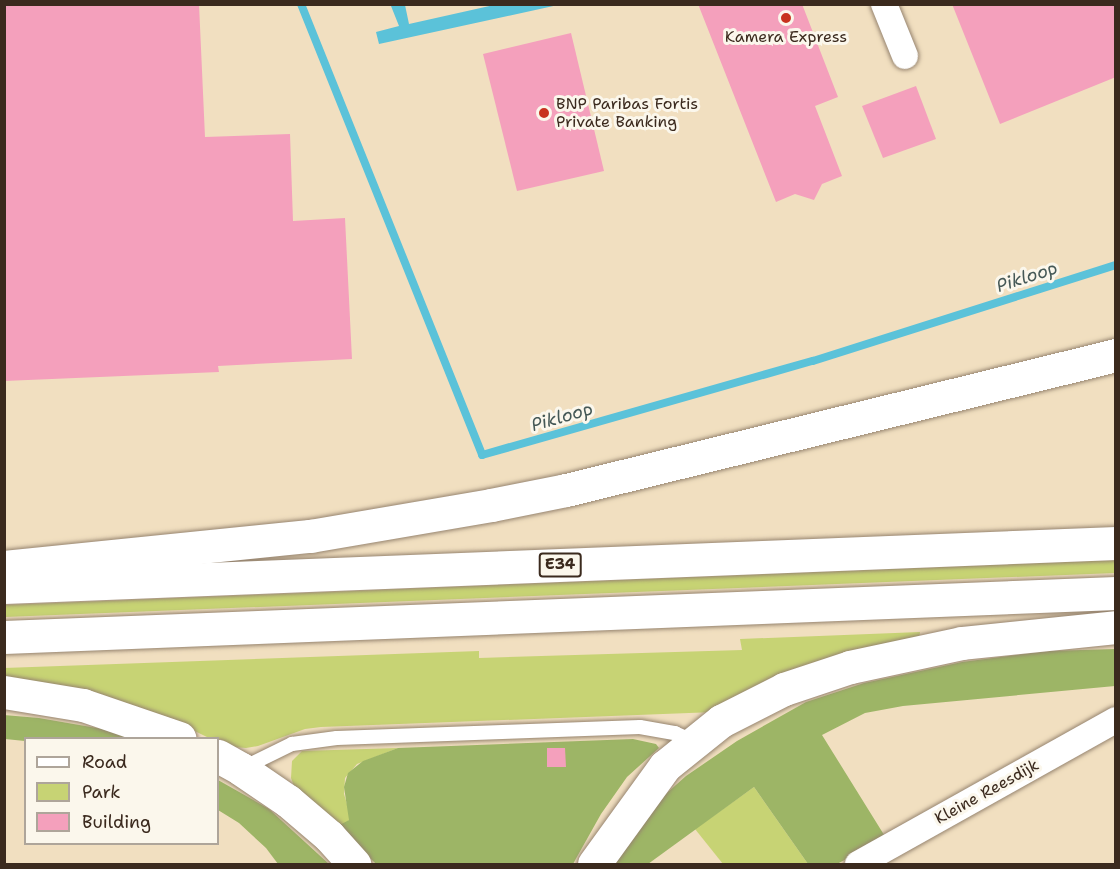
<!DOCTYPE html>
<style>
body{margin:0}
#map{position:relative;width:1120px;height:869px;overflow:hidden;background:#f1dfc0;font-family:"Shantell Sans",sans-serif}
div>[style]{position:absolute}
.green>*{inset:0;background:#c7d374}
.forest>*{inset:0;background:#9db566}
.water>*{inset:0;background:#5bc2d9}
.stream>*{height:8px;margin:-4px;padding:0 4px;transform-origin:4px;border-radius:4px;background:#5bc2d9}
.building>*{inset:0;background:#f4a0bc}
.roads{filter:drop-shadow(0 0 2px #96846f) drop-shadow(0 0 2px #96846f)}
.service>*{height:14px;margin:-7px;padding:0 7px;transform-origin:7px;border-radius:7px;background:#fff}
.minor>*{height:26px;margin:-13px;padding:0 13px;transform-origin:13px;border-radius:13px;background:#fff}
.motorway>*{height:33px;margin:-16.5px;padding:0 16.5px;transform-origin:16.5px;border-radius:16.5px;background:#fff}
.dots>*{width:16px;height:16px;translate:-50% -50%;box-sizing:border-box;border:3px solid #fbf7ec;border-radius:50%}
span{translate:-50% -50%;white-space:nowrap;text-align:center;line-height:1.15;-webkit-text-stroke:6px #fbf7ec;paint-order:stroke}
.shield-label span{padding:2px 4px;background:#fbf7ec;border:2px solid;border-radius:4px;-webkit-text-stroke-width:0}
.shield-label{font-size:15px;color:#3b2a1e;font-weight:700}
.poi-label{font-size:16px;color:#3b2a1e}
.left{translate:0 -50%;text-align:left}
.street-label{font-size:16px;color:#3b2a1e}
.water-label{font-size:18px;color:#455856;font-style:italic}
.frame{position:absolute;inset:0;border:6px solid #3b2a1e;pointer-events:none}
.legend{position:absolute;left:24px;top:737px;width:195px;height:108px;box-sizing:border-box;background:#fbf7ec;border:2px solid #aea59a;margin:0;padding:8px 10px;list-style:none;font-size:18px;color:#3b2a1e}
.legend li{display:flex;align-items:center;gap:12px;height:30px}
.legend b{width:30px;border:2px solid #aea59a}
</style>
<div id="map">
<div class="green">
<div style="clip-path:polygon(1115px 560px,1115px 573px,5px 617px,5px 605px)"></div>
<div style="clip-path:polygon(920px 632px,919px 642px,715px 712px,321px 727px,305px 729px,258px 746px,246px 748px,235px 747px,218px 738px,209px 738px,162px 715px,5px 682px,4px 668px,479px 651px,479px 658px,742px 650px,740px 639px)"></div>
<div style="clip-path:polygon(398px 748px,357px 764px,345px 778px,344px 794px,350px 814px,349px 820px,342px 826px,338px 826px,294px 786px,291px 778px,292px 761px,302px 751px)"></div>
<div style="clip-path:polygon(754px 787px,808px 864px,723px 864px,695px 829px)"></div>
</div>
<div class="forest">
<div style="clip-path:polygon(1115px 649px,1115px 686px,903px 706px,865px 713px,822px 735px,886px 838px,837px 864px,808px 864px,754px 787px,648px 864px,615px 864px,659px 800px,686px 776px,737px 741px,806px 702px,864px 683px,962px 662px,1048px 651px)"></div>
<div style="clip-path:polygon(4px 715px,39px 718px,114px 731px,131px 738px,26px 738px,25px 741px,5px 739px)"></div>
<div style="clip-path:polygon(633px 739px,656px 744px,659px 748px,627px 777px,601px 814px,573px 864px,376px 864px,338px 826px,349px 820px,344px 787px,348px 773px,363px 761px,398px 748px)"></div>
<div style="clip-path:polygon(218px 780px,269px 809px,329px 864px,278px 864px,266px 848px,239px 823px,218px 810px)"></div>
</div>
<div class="water">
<div style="clip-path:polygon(384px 5px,405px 5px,409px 24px,494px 5px,558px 5px,379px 44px,376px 32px,399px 26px,391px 6px)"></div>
</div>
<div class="stream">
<div style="left:301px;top:4px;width:486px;rotate:68.1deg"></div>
<div style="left:482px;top:455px;width:344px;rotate:-15.9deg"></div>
<div style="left:813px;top:361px;width:318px;rotate:-17.6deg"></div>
</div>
<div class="building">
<div style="clip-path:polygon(4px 4px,199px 4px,205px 137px,290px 134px,293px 221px,345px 218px,352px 359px,218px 366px,219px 372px,4px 381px)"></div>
<div style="clip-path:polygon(698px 4px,802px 4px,838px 97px,815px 106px,842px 176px,822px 184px,814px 200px,795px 194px,776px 202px)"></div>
<div style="clip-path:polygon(952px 4px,1116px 4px,1116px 77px,1000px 124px)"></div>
<div style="clip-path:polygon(571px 33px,604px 171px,517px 191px,483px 54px)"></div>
<div style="clip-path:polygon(916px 86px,936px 139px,883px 158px,862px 106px)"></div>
<div style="clip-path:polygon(547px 748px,565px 748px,566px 767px,547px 767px)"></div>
</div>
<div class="roads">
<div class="service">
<div style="left:243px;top:768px;width:55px;rotate:-26.1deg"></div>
<div style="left:292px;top:744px;width:45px;rotate:-7.6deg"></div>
<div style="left:337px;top:738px;width:303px;rotate:-2.1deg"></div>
<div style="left:640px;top:727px;width:36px;rotate:10deg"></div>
<div style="left:675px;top:733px;width:21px;rotate:25deg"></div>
</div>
<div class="minor">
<div style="left:884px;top:4px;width:56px;rotate:68deg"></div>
<div style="left:858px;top:864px;width:295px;rotate:-29.2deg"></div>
</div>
<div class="motorway">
<div style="left:4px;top:567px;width:308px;rotate:-5.8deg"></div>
<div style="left:310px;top:536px;width:184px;rotate:-9.7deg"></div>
<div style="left:491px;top:505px;width:76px;rotate:-11.3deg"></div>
<div style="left:566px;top:490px;width:566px;rotate:-13.79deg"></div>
<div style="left:4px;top:587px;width:1113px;rotate:-2.27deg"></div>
<div style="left:4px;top:637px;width:1113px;rotate:-2.27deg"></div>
<div style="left:4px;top:692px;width:80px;rotate:9.3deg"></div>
<div style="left:83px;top:705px;width:102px;rotate:19deg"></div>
<div style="left:218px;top:756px;width:26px;rotate:29deg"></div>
<div style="left:241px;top:769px;width:57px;rotate:34.2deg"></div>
<div style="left:288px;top:801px;width:54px;rotate:40.5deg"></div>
<div style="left:329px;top:836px;width:38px;rotate:48deg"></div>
<div style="left:594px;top:864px;width:121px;rotate:-54.1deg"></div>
<div style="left:665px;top:766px;width:72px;rotate:-38.8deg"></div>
<div style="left:721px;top:721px;width:71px;rotate:-26.9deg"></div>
<div style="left:784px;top:689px;width:70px;rotate:-18.4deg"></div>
<div style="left:850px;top:667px;width:115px;rotate:-12.1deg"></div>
<div style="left:962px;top:643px;width:155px;rotate:-5.9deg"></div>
</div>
</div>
<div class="dots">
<div style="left:786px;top:18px;background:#c8321e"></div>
<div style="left:544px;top:113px;background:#c8321e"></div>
</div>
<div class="shield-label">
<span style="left:560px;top:565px">E34</span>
</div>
<div class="poi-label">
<span style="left:786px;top:37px">Kamera Express</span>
<span class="left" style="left:556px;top:113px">BNP Paribas Fortis<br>Private Banking</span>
</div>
<div class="street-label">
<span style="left:987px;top:792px;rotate:-29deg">Kleine Reesdijk</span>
</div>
<div class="water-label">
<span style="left:1027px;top:277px;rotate:-18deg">Pikloop</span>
<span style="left:562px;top:417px;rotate:-16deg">Pikloop</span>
</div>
<div class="frame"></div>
<ul class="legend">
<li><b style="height:8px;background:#fff"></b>Road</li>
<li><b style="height:16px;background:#c7d374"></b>Park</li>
<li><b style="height:16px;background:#f4a0bc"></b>Building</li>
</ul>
</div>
